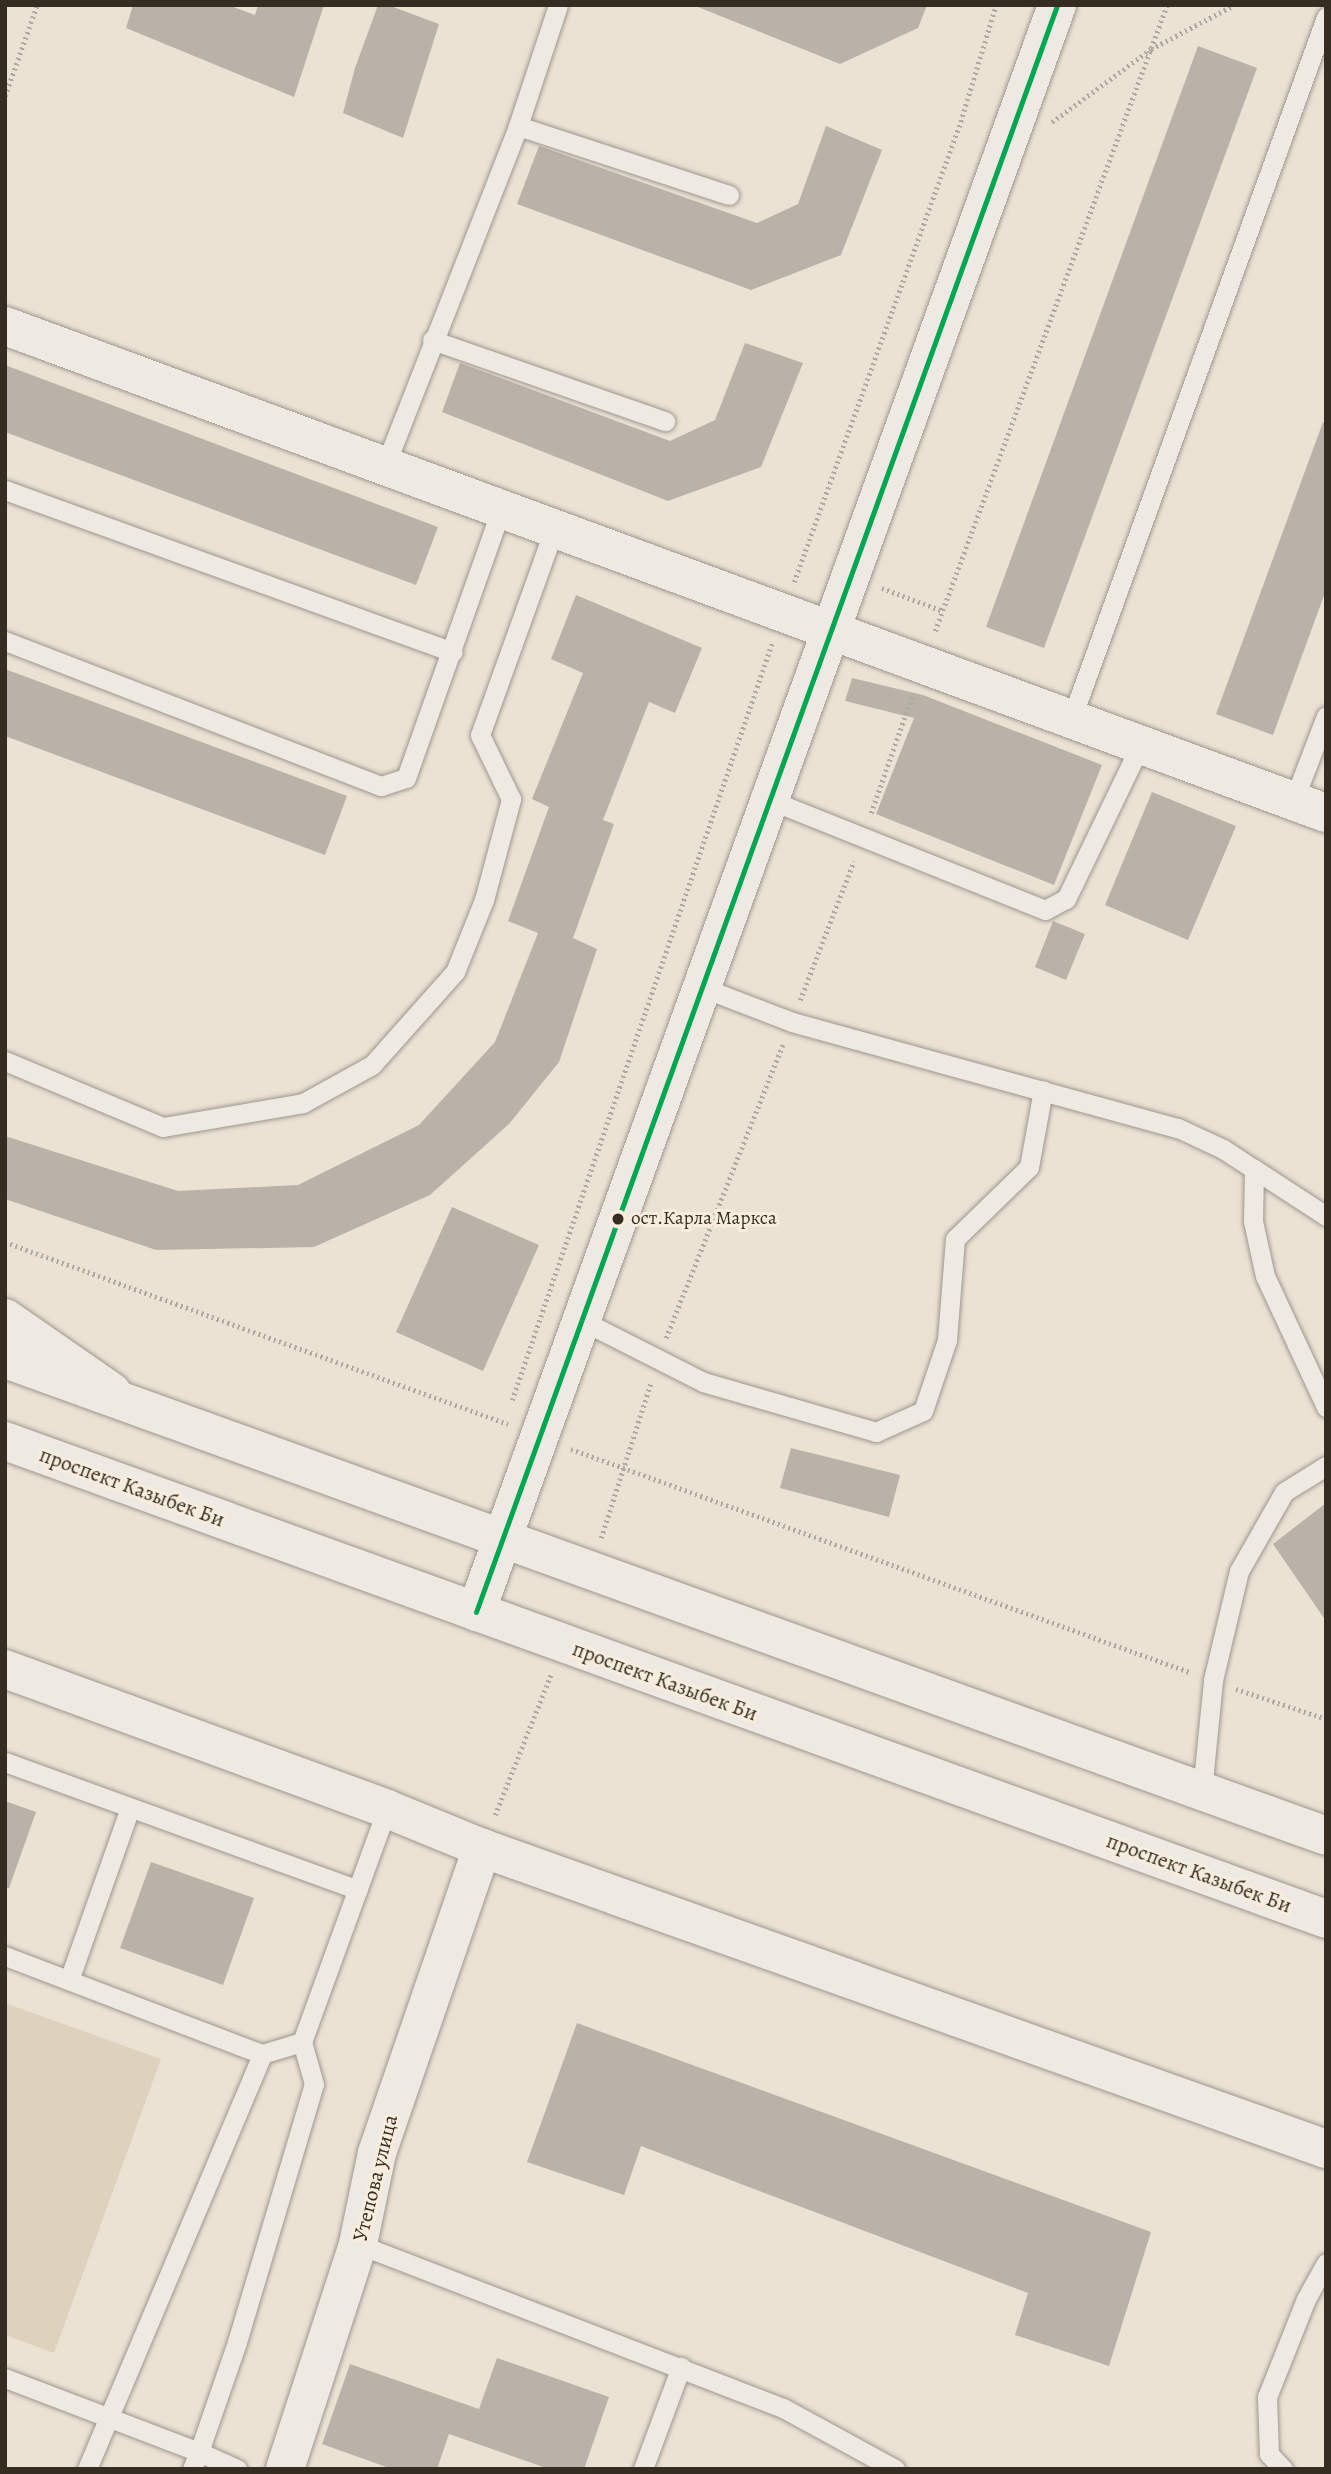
<!DOCTYPE html>
<meta charset="utf-8">
<style>
body{margin:0}
#map{position:relative;width:1331px;height:2474px;overflow:hidden;background:#ebe2d4;font-family:Alegreya,serif}
div>[style]{position:absolute}
.green>*{inset:0;background:#ded2bf}
.building>*{inset:0;background:#b8b2a8}
.path>*{height:4.5px;margin-top:-2.25px;transform-origin:0;background:repeating-linear-gradient(90deg,#ada9a3 0 2px,transparent 0 5.5px)}
.roads{filter:drop-shadow(0 0 2px #9d978e) drop-shadow(0 0 2px #9d978e)}
.service>*{height:19px;margin:-9.5px;padding:0 9.5px;transform-origin:9.5px;border-radius:9.5px;background:#eeeae3}
.minor>*{height:38px;margin:-19px;padding:0 19px;transform-origin:19px;border-radius:19px;background:#eeeae3}
.tertiary>*{height:38px;margin:-19px;padding:0 19px;transform-origin:19px;border-radius:19px;background:#eeeae3}
.bus-1>*{height:5px;margin:-2.5px;padding:0 2.5px;transform-origin:2.5px;border-radius:2.5px;background:#00a651}
.dots>*{width:19px;height:19px;translate:-50% -50%;box-sizing:border-box;border:4px solid #f8eddd;border-radius:50%}
span{translate:-50% -50%;white-space:nowrap;text-align:center;line-height:1.15;-webkit-text-stroke:6px #f8eddd;paint-order:stroke}
.bus-label{font-size:19px;color:#352c22}
.left{translate:0 -50%;text-align:left}
.street-label{font-size:21px;color:#352c22}
.frame{position:absolute;inset:0;border:7px solid #352c22;pointer-events:none}
</style>
<div id="map">
<div class="green">
<div style="clip-path:polygon(5px 2003px,161px 2059px,54px 2353px,5px 2335px)"></div>
</div>
<div class="building">
<div style="clip-path:polygon(133px 5px,228px 5px,255px 15px,258px 5px,324px 5px,294px 97px,126px 28px)"></div>
<div style="clip-path:polygon(378px 5px,388px 5px,439px 24px,403px 138px,343px 113px,355px 68px)"></div>
<div style="clip-path:polygon(693px 5px,927px 5px,918px 28px,840px 64px)"></div>
<div style="clip-path:polygon(1198px 46px,1257px 68px,1044px 648px,986px 627px)"></div>
<div style="clip-path:polygon(826px 126px,882px 150px,841px 255px,751px 290px,517px 204px,539px 146px,757px 223px,798px 204px)"></div>
<div style="clip-path:polygon(745px 343px,803px 363px,761px 467px,668px 501px,442px 412px,460px 363px,670px 441px,715px 420px)"></div>
<div style="clip-path:polygon(5px 365px,438px 527px,416px 585px,5px 432px)"></div>
<div style="clip-path:polygon(1323px 422px,1326px 423px,1326px 590px,1273px 735px,1216px 714px)"></div>
<div style="clip-path:polygon(576px 595px,702px 648px,675px 713px,649px 702px,603px 820px,614px 824px,573px 938px,597px 949px,559px 1062px,509px 1124px,430px 1195px,314px 1247px,156px 1250px,5px 1199px,5px 1136px,178px 1191px,298px 1185px,419px 1125px,495px 1042px,538px 933px,508px 921px,549px 807px,532px 799px,583px 673px,551px 659px)"></div>
<div style="clip-path:polygon(5px 669px,347px 796px,325px 855px,5px 736px)"></div>
<div style="clip-path:polygon(852px 678px,923px 695px,1102px 765px,1054px 885px,876px 814px,914px 718px,845px 701px)"></div>
<div style="clip-path:polygon(1152px 792px,1236px 826px,1188px 940px,1105px 905px)"></div>
<div style="clip-path:polygon(1053px 921px,1085px 934px,1066px 980px,1035px 967px)"></div>
<div style="clip-path:polygon(452px 1207px,539px 1245px,483px 1371px,396px 1332px)"></div>
<div style="clip-path:polygon(791px 1448px,900px 1475px,889px 1517px,780px 1488px)"></div>
<div style="clip-path:polygon(1326px 1503px,1326px 1621px,1273px 1544px)"></div>
<div style="clip-path:polygon(5px 1801px,36px 1812px,9px 1888px,5px 1888px)"></div>
<div style="clip-path:polygon(151px 1862px,254px 1898px,223px 1985px,120px 1948px)"></div>
<div style="clip-path:polygon(577px 2023px,1151px 2232px,1109px 2366px,1015px 2335px,1028px 2293px,641px 2146px,624px 2195px,527px 2162px)"></div>
<div style="clip-path:polygon(497px 2358px,609px 2397px,584px 2469px,549px 2469px,449px 2434px,437px 2469px,392px 2469px,322px 2444px,350px 2364px,479px 2409px)"></div>
</div>
<div class="path">
<div style="left:5px;top:96px;width:96px;rotate:-70.6deg"></div>
<div style="left:1052px;top:122px;width:123px;rotate:-36.4deg"></div>
<div style="left:1151px;top:49px;width:94px;rotate:-27.9deg"></div>
<div style="left:794px;top:582px;width:484px;rotate:-70.1deg"></div>
<div style="left:959px;top:127px;width:127px;rotate:-73.1deg"></div>
<div style="left:882px;top:588px;width:65px;rotate:20.7deg"></div>
<div style="left:935px;top:631px;width:668px;rotate:-69.66deg"></div>
<div style="left:871px;top:813px;width:124px;rotate:-70.7deg"></div>
<div style="left:800px;top:1000px;width:149px;rotate:-68.8deg"></div>
<div style="left:5px;top:1242px;width:535px;rotate:19.89deg"></div>
<div style="left:666px;top:1338px;width:316px;rotate:-68.3deg"></div>
<div style="left:512px;top:1400px;width:800px;rotate:-71.04deg"></div>
<div style="left:571px;top:1449px;width:657px;rotate:19.84deg"></div>
<div style="left:601px;top:1538px;width:164px;rotate:-72.2deg"></div>
<div style="left:1236px;top:1689px;width:95px;rotate:18.4deg"></div>
<div style="left:495px;top:1815px;width:152px;rotate:-68.3deg"></div>
</div>
<div class="roads">
<div class="service">
<div style="left:518px;top:126px;width:222px;rotate:18.1deg"></div>
<div style="left:432px;top:340px;width:247px;rotate:19.2deg"></div>
<div style="left:385px;top:466px;width:365px;rotate:-68.6deg"></div>
<div style="left:518px;top:126px;width:127px;rotate:-71.7deg"></div>
<div style="left:5px;top:490px;width:476px;rotate:19.9deg"></div>
<div style="left:5px;top:641px;width:403px;rotate:21.1deg"></div>
<div style="left:381px;top:786px;width:26px;rotate:-18deg"></div>
<div style="left:406px;top:778px;width:284px;rotate:-70.5deg"></div>
<div style="left:1071px;top:720px;width:748px;rotate:-70.06deg"></div>
<div style="left:770px;top:800px;width:296px;rotate:21.8deg"></div>
<div style="left:1045px;top:910px;width:24px;rotate:-28deg"></div>
<div style="left:1066px;top:899px;width:170px;rotate:-64.2deg"></div>
<div style="left:1293px;top:802px;width:92px;rotate:-69deg"></div>
<div style="left:701px;top:987px;width:97px;rotate:21deg"></div>
<div style="left:792px;top:1022px;width:400px;rotate:15.4deg"></div>
<div style="left:1178px;top:1128px;width:50px;rotate:25deg"></div>
<div style="left:1223px;top:1149px;width:37px;rotate:33deg"></div>
<div style="left:1254px;top:1169px;width:52px;rotate:91.1deg"></div>
<div style="left:1253px;top:1221px;width:56px;rotate:77.7deg"></div>
<div style="left:1265px;top:1276px;width:145px;rotate:65deg"></div>
<div style="left:5px;top:1061px;width:171px;rotate:22.7deg"></div>
<div style="left:163px;top:1127px;width:142px;rotate:-9.7deg"></div>
<div style="left:303px;top:1103px;width:79px;rotate:-28.8deg"></div>
<div style="left:372px;top:1065px;width:125px;rotate:-48.3deg"></div>
<div style="left:455px;top:972px;width:78px;rotate:-68.1deg"></div>
<div style="left:484px;top:900px;width:105px;rotate:-75deg"></div>
<div style="left:511px;top:799px;width:71px;rotate:-115.8deg"></div>
<div style="left:480px;top:735px;width:219px;rotate:-70.2deg"></div>
<div style="left:1254px;top:1169px;width:86px;rotate:33.1deg"></div>
<div style="left:581px;top:1320px;width:137px;rotate:26.9deg"></div>
<div style="left:703px;top:1382px;width:180px;rotate:16.1deg"></div>
<div style="left:876px;top:1432px;width:51px;rotate:-24.1deg"></div>
<div style="left:923px;top:1411px;width:75px;rotate:-71.3deg"></div>
<div style="left:947px;top:1340px;width:101px;rotate:-85.5deg"></div>
<div style="left:955px;top:1239px;width:103px;rotate:-44.2deg"></div>
<div style="left:1029px;top:1167px;width:78px;rotate:-79.7deg"></div>
<div style="left:5px;top:1762px;width:375px;rotate:19.9deg"></div>
<div style="left:1202px;top:1791px;width:112px;rotate:-84.3deg"></div>
<div style="left:1213px;top:1680px;width:112px;rotate:-76.6deg"></div>
<div style="left:1239px;top:1571px;width:91px;rotate:-60.3deg"></div>
<div style="left:1284px;top:1492px;width:49px;rotate:-31.8deg"></div>
<div style="left:5px;top:1956px;width:275px;rotate:20.9deg"></div>
<div style="left:262px;top:2054px;width:42px;rotate:-16.7deg"></div>
<div style="left:69px;top:1980px;width:182px;rotate:-70.5deg"></div>
<div style="left:358px;top:2244px;width:456px;rotate:21.1deg"></div>
<div style="left:783px;top:2408px;width:128px;rotate:28.6deg"></div>
<div style="left:5px;top:2378px;width:208px;rotate:20.9deg"></div>
<div style="left:199px;top:2452px;width:116px;rotate:-70.9deg"></div>
<div style="left:237px;top:2342px;width:269px;rotate:-73.4deg"></div>
<div style="left:314px;top:2084px;width:44px;rotate:-105.9deg"></div>
<div style="left:302px;top:2042px;width:248px;rotate:-70deg"></div>
<div style="left:87px;top:2469px;width:450px;rotate:-67.1deg"></div>
<div style="left:192px;top:2469px;width:18px;rotate:-68deg"></div>
<div style="left:199px;top:2452px;width:42px;rotate:24.1deg"></div>
<div style="left:643px;top:2469px;width:109px;rotate:-69.6deg"></div>
<div style="left:1283px;top:2469px;width:21px;rotate:-133deg"></div>
<div style="left:1269px;top:2454px;width:57px;rotate:-92deg"></div>
<div style="left:1267px;top:2397px;width:105px;rotate:-68.3deg"></div>
<div style="left:1306px;top:2299px;width:41px;rotate:-60.9deg"></div>
</div>
<div class="minor">
<div style="left:5px;top:326px;width:1408px;rotate:20.24deg"></div>
<div style="left:5px;top:1318px;width:130px;rotate:34.7deg"></div>
<div style="left:476px;top:1612px;width:1709px;rotate:-70.12deg"></div>
<div style="left:5px;top:1669px;width:407px;rotate:20.1deg"></div>
<div style="left:387px;top:1809px;width:103px;rotate:22.3deg"></div>
<div style="left:482px;top:1848px;width:896px;rotate:19.63deg"></div>
<div style="left:285px;top:2469px;width:237px;rotate:-72deg"></div>
<div style="left:358px;top:2244px;width:93px;rotate:-78.2deg"></div>
<div style="left:377px;top:2153px;width:323px;rotate:-71deg"></div>
</div>
<div class="tertiary">
<div style="left:5px;top:1359px;width:1404px;rotate:19.85deg"></div>
<div style="left:5px;top:1441px;width:1405px;rotate:19.89deg"></div>
</div>
</div>
<div class="bus-1">
<div style="left:476px;top:1612px;width:1709px;rotate:-70.12deg"></div>
</div>
<div class="dots">
<div style="left:618px;top:1219px;background:#352c22"></div>
</div>
<div class="bus-label">
<span class="left" style="left:631px;top:1219px">ост.Карла Маркса</span>
</div>
<div class="street-label">
<span style="left:132px;top:1487px;rotate:20deg">проспект Казыбек Би</span>
<span style="left:665px;top:1681px;rotate:20deg">проспект Казыбек Би</span>
<span style="left:1199px;top:1873px;rotate:20deg">проспект Казыбек Би</span>
<span style="left:375px;top:2178px;rotate:-76deg">Утепова улица</span>
</div>
<div class="frame"></div>
</div>
